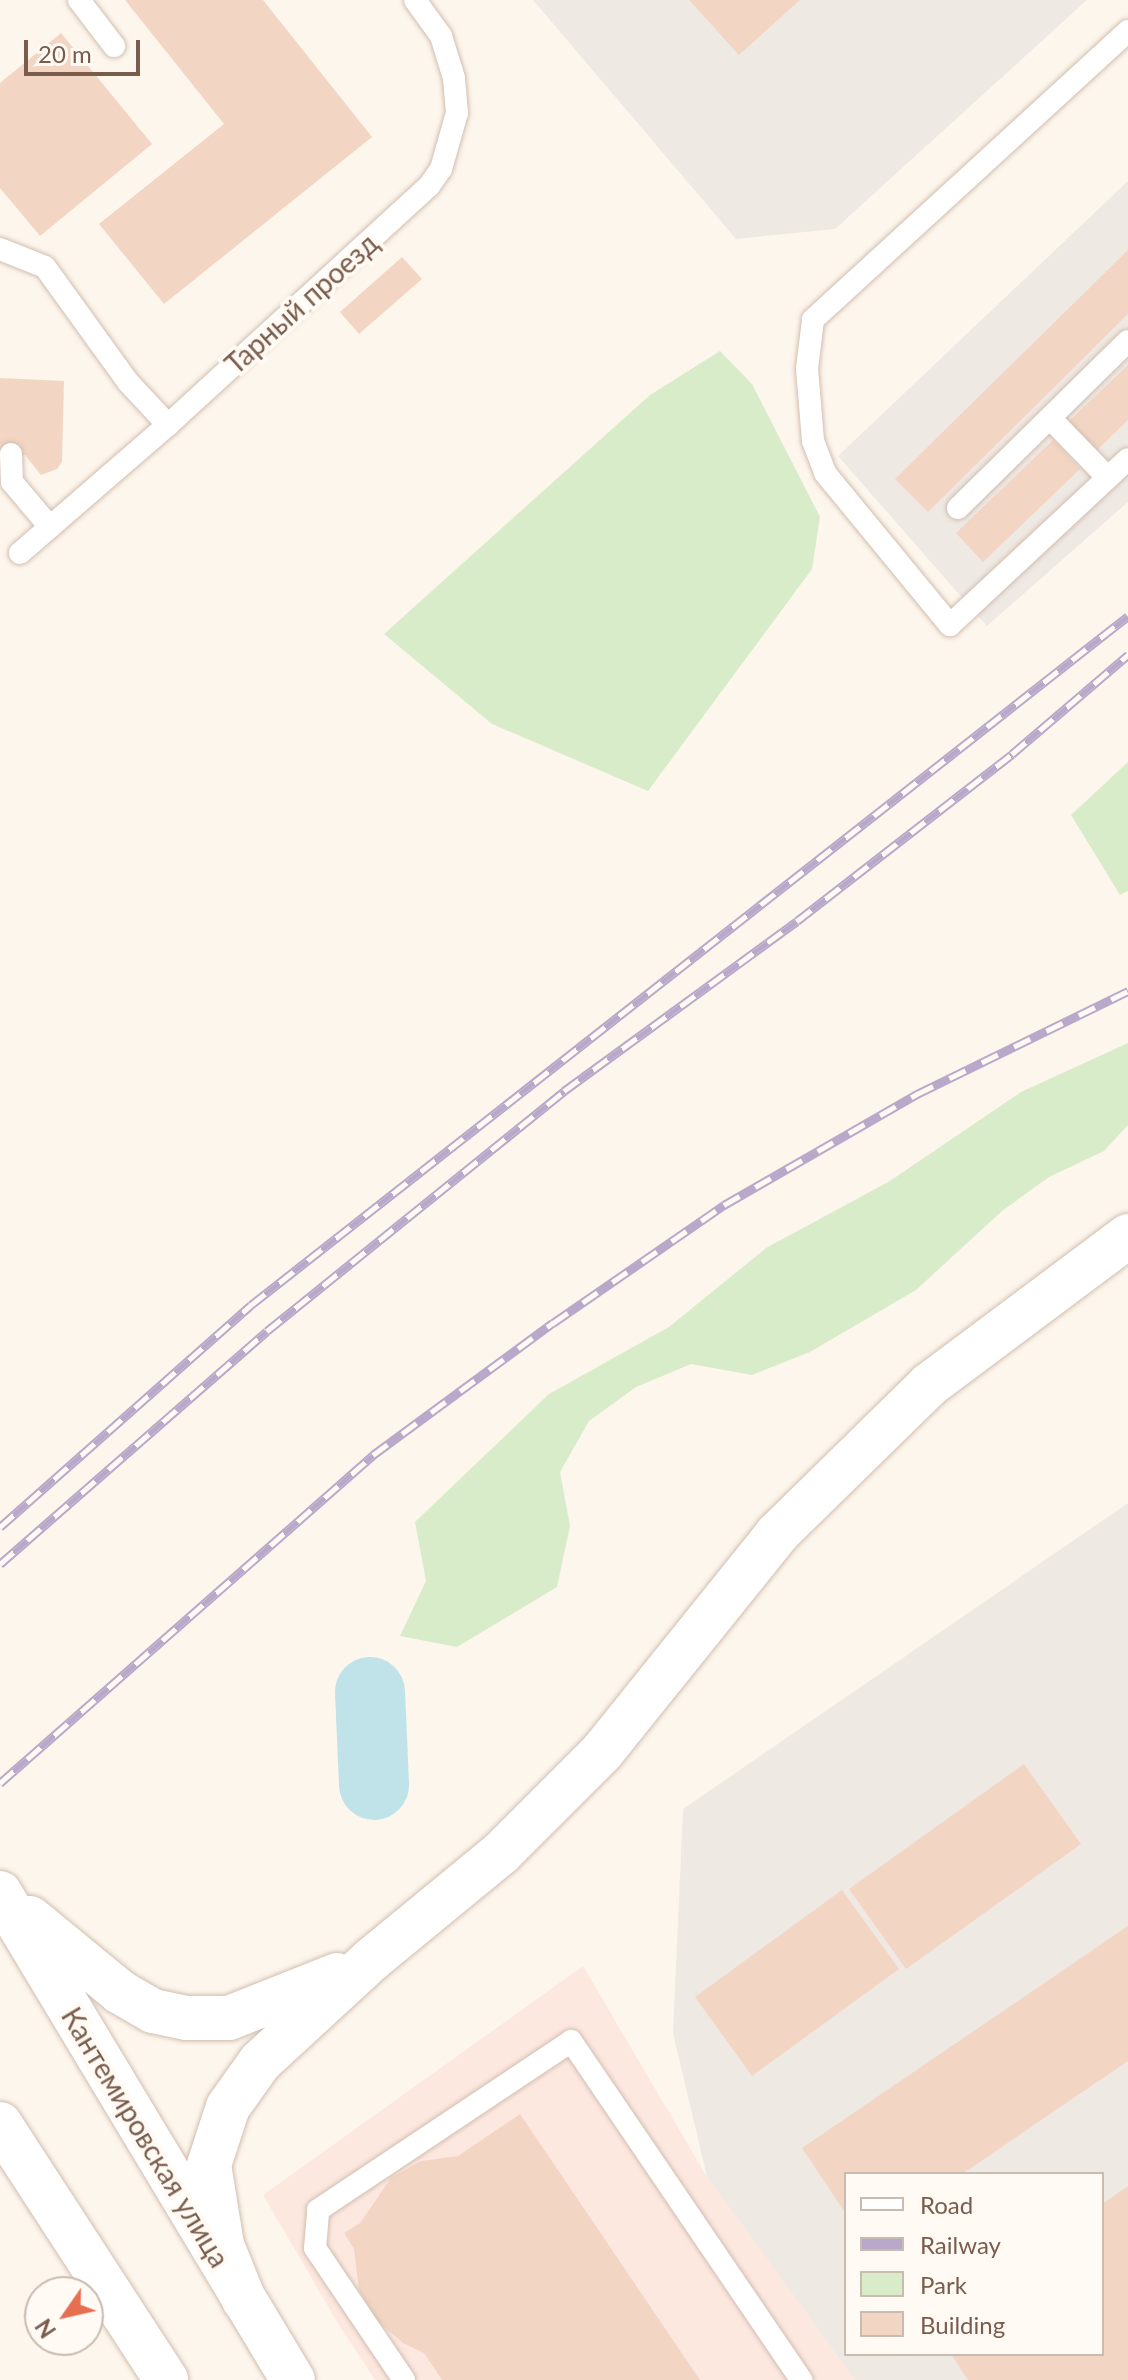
<!DOCTYPE html>
<meta charset="utf-8">
<style>
body{margin:0}
#map{position:relative;width:1128px;height:2380px;overflow:hidden;background:#fdf6ec;font-family:Lato,sans-serif}
div>[style]{position:absolute}
.commercial>*{inset:0;background:#fde8e0}
.industrial>*{inset:0;background:#efe9e4}
.green>*{inset:0;background:#d8ecc9}
.river>*{height:70px;margin:-35px;padding:0 35px;transform-origin:35px;border-radius:35px;background:#bfe3e8}
.building>*{inset:0;background:#f3d5c3}
.roads{filter:drop-shadow(0 0 2px #d1beb0) drop-shadow(0 0 2px #d1beb0)}
.lane>*{height:22px;margin:-11px;padding:0 11px;transform-origin:11px;border-radius:11px;background:#fff}
.secondary>*{height:44px;margin:-22px;padding:0 22px;transform-origin:22px;border-radius:22px;background:#fff}
.rail>*{height:9px;margin-top:-4.5px;transform-origin:0;background:repeating-linear-gradient(90deg,#fffaf3 0 18px,#b9a8c9 0 36px);box-sizing:border-box;border-block:2px solid #b9a8c9}
span{translate:-50% -50%;white-space:nowrap;text-align:center;line-height:1.15;-webkit-text-stroke:8px #fffaf3;paint-order:stroke}
.street-label{font-size:28px;color:#7a5c4d}
.legend{position:absolute;left:844px;top:2172px;width:260px;height:184px;box-sizing:border-box;background:#fffaf3;border:2px solid #cabbb1;margin:0;padding:10px 14px;list-style:none;font-size:24px;color:#7a5c4d}
.legend li{display:flex;align-items:center;gap:16px;height:40px}
.legend b{width:40px;border:2px solid #cabbb1}
.north{position:absolute;left:24px;top:2276px;width:80px;height:80px;box-sizing:border-box;background:#fffaf3;border:2px solid #cabbb1;border-radius:50%;rotate:236deg;font-size:22px;font-weight:700;line-height:32px;text-align:center;color:#7a5c4d}
.north::after{content:'';display:block;margin:auto;width:28px;height:36px;background:#e76f51;clip-path:polygon(50% 0,100% 100%,50% 72%,0 100%)}
.scale{position:absolute;left:24px;top:40px;width:116px;height:36px;box-sizing:border-box;border:4px solid #7a5c4d;border-top:0;padding-left:10px;font-size:24px;line-height:28px;white-space:nowrap;color:#7a5c4d;-webkit-text-stroke:6px #fffaf3;paint-order:stroke}
</style>
<div id="map">
<div class="commercial">
<div style="clip-path:polygon(583px 1966px,707px 2177px,855px 2380px,375px 2380px,339px 2325px,263px 2195px)"></div>
</div>
<div class="industrial">
<div style="clip-path:polygon(533px 0,1087px 0,835px 229px,736px 239px)"></div>
<div style="clip-path:polygon(1128px 181px,1128px 502px,987px 626px,838px 456px)"></div>
<div style="clip-path:polygon(evenodd,1128px 1503px,1128px 2380px,855px 2380px,707px 2177px,673px 2033px,683px 1809px,1128px 1503px,846px 2174px,1102px 2174px,1102px 2354px,846px 2354px,846px 2174px)"></div>
</div>
<div class="green">
<div style="clip-path:polygon(720px 351px,752px 384px,820px 517px,812px 569px,648px 791px,492px 724px,384px 634px,650px 395px)"></div>
<div style="clip-path:polygon(1128px 762px,1128px 891px,1120px 895px,1071px 815px)"></div>
<div style="clip-path:polygon(1128px 1043px,1128px 1125px,1104px 1151px,1049px 1177px,1002px 1211px,916px 1290px,810px 1352px,752px 1375px,691px 1364px,636px 1387px,589px 1421px,560px 1472px,570px 1526px,557px 1587px,457px 1647px,400px 1636px,426px 1581px,415px 1522px,549px 1394px,669px 1327px,766px 1248px,890px 1181px,1021px 1092px)"></div>
</div>
<div class="river">
<div style="left:370px;top:1692px;width:93px;rotate:87.5deg"></div>
</div>
<div class="building">
<div style="clip-path:polygon(125px 0,263px 0,372px 137px,164px 304px,99px 224px,224px 124px)"></div>
<div style="clip-path:polygon(689px 0,800px 0,739px 55px)"></div>
<div style="clip-path:polygon(61px 33px,152px 144px,40px 236px,0 188px,0 83px)"></div>
<div style="clip-path:polygon(1128px 250px,1128px 314px,928px 512px,895px 479px)"></div>
<div style="clip-path:polygon(402px 257px,422px 279px,359px 334px,340px 312px)"></div>
<div style="clip-path:polygon(1128px 365px,1128px 420px,1097px 450px,1069px 421px)"></div>
<div style="clip-path:polygon(0 378px,64px 381px,62px 462px,57px 469px,41px 475px,25px 455px,0 454px)"></div>
<div style="clip-path:polygon(1053px 440px,1080px 469px,983px 562px,956px 533px)"></div>
<div style="clip-path:polygon(1024px 1764px,1081px 1844px,906px 1969px,849px 1889px)"></div>
<div style="clip-path:polygon(842px 1890px,899px 1969px,752px 2076px,695px 1997px)"></div>
<div style="clip-path:polygon(1128px 1926px,1128px 2061px,962px 2174px,846px 2174px,846px 2214px,802px 2148px)"></div>
<div style="clip-path:polygon(520px 2114px,700px 2380px,442px 2380px,424px 2353px,403px 2343px,376px 2320px,359px 2290px,354px 2249px,344px 2233px,360px 2223px,391px 2178px,421px 2161px,458px 2156px)"></div>
<div style="clip-path:polygon(1128px 2186px,1128px 2380px,968px 2380px,951px 2354px,1102px 2354px,1102px 2204px)"></div>
</div>
<div class="roads">
<div class="lane">
<div style="left:79px;top:0;width:58px;rotate:52.7deg"></div>
<div style="left:1128px;top:31px;width:427px;rotate:137.5deg"></div>
<div style="left:813px;top:320px;width:49px;rotate:97deg"></div>
<div style="left:807px;top:369px;width:72px;rotate:85.2deg"></div>
<div style="left:813px;top:441px;width:34px;rotate:69deg"></div>
<div style="left:825px;top:473px;width:197px;rotate:50.6deg"></div>
<div style="left:950px;top:625px;width:243px;rotate:-43deg"></div>
<div style="left:0;top:249px;width:48px;rotate:21.8deg"></div>
<div style="left:45px;top:267px;width:142px;rotate:54.2deg"></div>
<div style="left:128px;top:382px;width:59px;rotate:47.1deg"></div>
<div style="left:1050px;top:418px;width:83px;rotate:46deg"></div>
<div style="left:11px;top:454px;width:28px;rotate:88deg"></div>
<div style="left:12px;top:482px;width:59px;rotate:49.8deg"></div>
<div style="left:958px;top:508px;width:238px;rotate:-44.5deg"></div>
<div style="left:20px;top:553px;width:196px;rotate:-40.9deg"></div>
<div style="left:168px;top:425px;width:354px;rotate:-42.5deg"></div>
<div style="left:429px;top:186px;width:21px;rotate:-55deg"></div>
<div style="left:441px;top:169px;width:58px;rotate:-74.1deg"></div>
<div style="left:457px;top:113px;width:35px;rotate:-95deg"></div>
<div style="left:454px;top:78px;width:44px;rotate:-107.2deg"></div>
<div style="left:441px;top:36px;width:44px;rotate:-125.8deg"></div>
<div style="left:404px;top:2380px;width:159px;rotate:-124deg"></div>
<div style="left:315px;top:2248px;width:38px;rotate:-85deg"></div>
<div style="left:318px;top:2210px;width:304px;rotate:-33.7deg"></div>
<div style="left:571px;top:2041px;width:410px;rotate:55.8deg"></div>
</div>
<div class="secondary">
<div style="left:0;top:1893px;width:568px;rotate:58.97deg"></div>
<div style="left:30px;top:1918px;width:117px;rotate:39.4deg"></div>
<div style="left:120px;top:1992px;width:38px;rotate:30deg"></div>
<div style="left:153px;top:2011px;width:34px;rotate:12deg"></div>
<div style="left:186px;top:2018px;width:43px"></div>
<div style="left:229px;top:2018px;width:116px;rotate:-21.7deg"></div>
<div style="left:0;top:2124px;width:305px;rotate:57deg"></div>
<div style="left:244px;top:2300px;width:59px;rotate:-111.8deg"></div>
<div style="left:222px;top:2245px;width:81px;rotate:-99.2deg"></div>
<div style="left:209px;top:2165px;width:61px;rotate:-71.9deg"></div>
<div style="left:228px;top:2107px;width:55px;rotate:-54.6deg"></div>
<div style="left:260px;top:2062px;width:152px;rotate:-42.6deg"></div>
<div style="left:372px;top:1959px;width:167px;rotate:-39.4deg"></div>
<div style="left:501px;top:1853px;width:143px;rotate:-45deg"></div>
<div style="left:602px;top:1752px;width:280px;rotate:-51.2deg"></div>
<div style="left:777px;top:1534px;width:213px;rotate:-44.4deg"></div>
<div style="left:929px;top:1385px;width:249px;rotate:-36.8deg"></div>
</div>
</div>
<div class="rail">
<div style="left:0;top:1527px;width:335px;rotate:-41.5deg"></div>
<div style="left:251px;top:1305px;width:1115px;rotate:-38.15deg"></div>
<div style="left:0;top:1564px;width:354px;rotate:-41.1deg"></div>
<div style="left:267px;top:1331px;width:382px;rotate:-38.9deg"></div>
<div style="left:564px;top:1091px;width:288px;rotate:-36.1deg"></div>
<div style="left:797px;top:921px;width:272px;rotate:-37.8deg"></div>
<div style="left:1012px;top:754px;width:153px;rotate:-40.5deg"></div>
<div style="left:0;top:1783px;width:497px;rotate:-41.3deg"></div>
<div style="left:373px;top:1455px;width:223px;rotate:-36.3deg"></div>
<div style="left:553px;top:1323px;width:208px;rotate:-34.6deg"></div>
<div style="left:724px;top:1205px;width:223px;rotate:-29.9deg"></div>
<div style="left:917px;top:1094px;width:235px;rotate:-26deg"></div>
</div>
<div class="street-label">
<span style="left:301px;top:303px;rotate:-42deg">Тарный проезд</span>
<span style="left:146px;top:2137px;rotate:59deg">Кантемировская улица</span>
</div>
<ul class="legend">
<li><b style="height:10px;background:#fff"></b>Road</li>
<li><b style="height:10px;background:#b9a8c9"></b>Railway</li>
<li><b style="height:22px;background:#d8ecc9"></b>Park</li>
<li><b style="height:22px;background:#f3d5c3"></b>Building</li>
</ul>
<div class="north">N</div>
<div class="scale">20 m</div>
</div>
